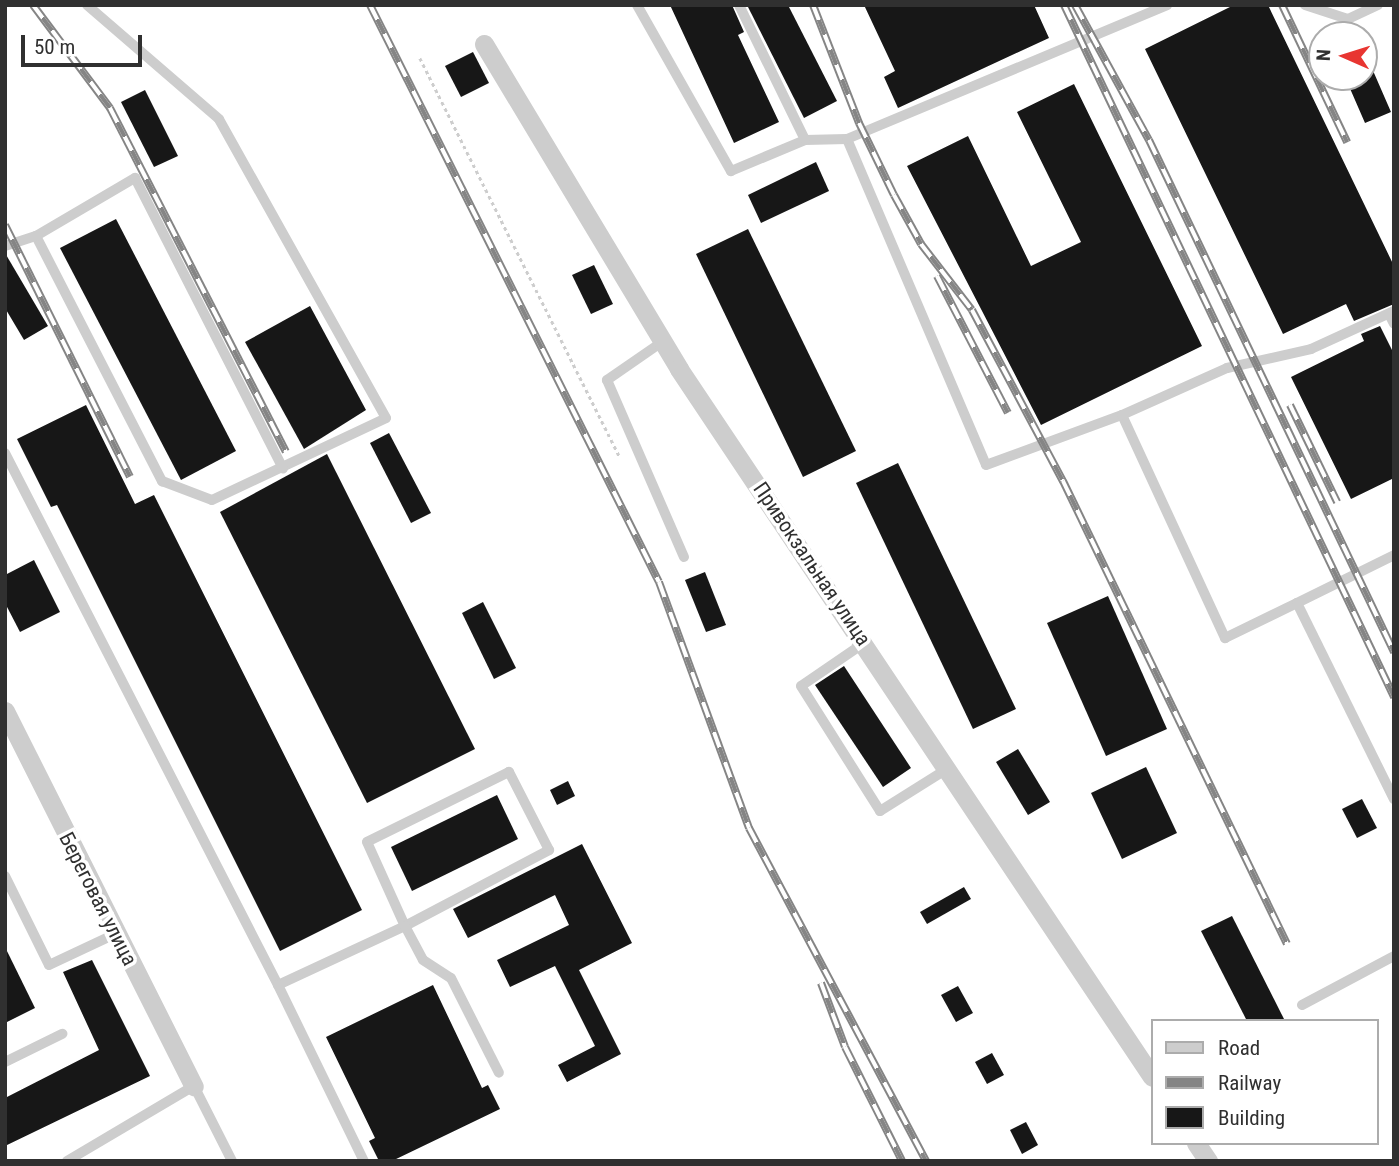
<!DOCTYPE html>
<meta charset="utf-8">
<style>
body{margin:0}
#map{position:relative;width:1399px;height:1166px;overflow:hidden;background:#fff;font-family:"Roboto Condensed",sans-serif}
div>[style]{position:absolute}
.building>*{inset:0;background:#171717}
.path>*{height:2.5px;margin-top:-1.25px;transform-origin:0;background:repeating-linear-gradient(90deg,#cdcdcd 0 3.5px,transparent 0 7px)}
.lane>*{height:10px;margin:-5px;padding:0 5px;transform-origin:5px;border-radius:5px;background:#cdcdcd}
.street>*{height:19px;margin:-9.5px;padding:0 9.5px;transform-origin:9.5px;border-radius:9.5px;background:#cdcdcd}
.rail>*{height:8px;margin-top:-4px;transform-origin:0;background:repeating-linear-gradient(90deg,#fff 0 16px,#858585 0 32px);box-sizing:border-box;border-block:2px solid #858585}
span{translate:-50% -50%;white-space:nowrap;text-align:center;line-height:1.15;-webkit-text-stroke:7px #fff;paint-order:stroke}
.street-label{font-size:21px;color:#303030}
.frame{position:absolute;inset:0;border:7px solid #303030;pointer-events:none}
.legend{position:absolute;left:1151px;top:1019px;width:228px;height:126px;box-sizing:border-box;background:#fff;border:2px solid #acacac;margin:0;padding:9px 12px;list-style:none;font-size:21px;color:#303030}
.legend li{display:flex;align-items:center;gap:14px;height:35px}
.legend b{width:35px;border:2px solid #acacac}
.north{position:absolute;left:1308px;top:21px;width:70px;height:70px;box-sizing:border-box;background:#fff;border:2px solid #acacac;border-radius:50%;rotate:273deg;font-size:19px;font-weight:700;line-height:28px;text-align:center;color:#303030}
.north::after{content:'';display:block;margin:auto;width:24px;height:32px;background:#e83531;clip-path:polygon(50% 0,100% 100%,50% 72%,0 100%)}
.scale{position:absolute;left:21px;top:35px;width:121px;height:32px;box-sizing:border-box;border:4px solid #303030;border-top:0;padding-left:9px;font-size:21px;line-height:24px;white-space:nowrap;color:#303030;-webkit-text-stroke:5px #fff;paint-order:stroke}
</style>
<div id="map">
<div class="building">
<div style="clip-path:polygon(670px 5px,732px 5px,744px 32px,738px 35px,779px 122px,734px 143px)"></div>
<div style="clip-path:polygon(747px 5px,788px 5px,837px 101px,804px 118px)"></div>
<div style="clip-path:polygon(864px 5px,1034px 5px,1049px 38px,898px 108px,884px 77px,895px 71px)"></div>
<div style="clip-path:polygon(1234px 5px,1268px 5px,1394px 266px,1394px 304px,1354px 321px,1346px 304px,1283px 334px,1145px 49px)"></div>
<div style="clip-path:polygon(1364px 50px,1391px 112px,1365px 123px,1345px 77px,1364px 77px)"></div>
<div style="clip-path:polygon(473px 52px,489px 83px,461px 97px,445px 66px)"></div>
<div style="clip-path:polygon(1074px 84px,1202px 346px,1041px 425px,907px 166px,968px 136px,1031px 266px,1081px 242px,1017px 112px)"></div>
<div style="clip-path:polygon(145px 90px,178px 156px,154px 167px,121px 102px)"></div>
<div style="clip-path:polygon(816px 162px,829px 191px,761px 223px,748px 195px)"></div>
<div style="clip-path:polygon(116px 219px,236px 451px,181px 480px,60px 248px)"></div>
<div style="clip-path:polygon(748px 229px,856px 451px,803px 477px,696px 254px)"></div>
<div style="clip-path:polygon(5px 253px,48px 326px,24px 340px,5px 308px)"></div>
<div style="clip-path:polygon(594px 265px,613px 304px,591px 314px,572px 275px)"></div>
<div style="clip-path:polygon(310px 306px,366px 410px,304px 449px,245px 342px)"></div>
<div style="clip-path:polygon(1380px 326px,1394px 354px,1394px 478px,1351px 499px,1291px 377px,1364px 341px,1361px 334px)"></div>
<div style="clip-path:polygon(86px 405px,135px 504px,154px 495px,362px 910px,280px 951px,57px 505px,51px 507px,17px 439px)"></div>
<div style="clip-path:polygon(389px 433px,431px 513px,411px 523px,370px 443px)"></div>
<div style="clip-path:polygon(327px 454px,475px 749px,367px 803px,220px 512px)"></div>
<div style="clip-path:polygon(898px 463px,1016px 709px,973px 729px,856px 483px)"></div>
<div style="clip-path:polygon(34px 560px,60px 612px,20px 632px,5px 603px,5px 575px)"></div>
<div style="clip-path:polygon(705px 572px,726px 625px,706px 632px,685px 580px)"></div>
<div style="clip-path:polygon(1108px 596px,1167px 729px,1106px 756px,1047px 623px)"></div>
<div style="clip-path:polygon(483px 602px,516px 668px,494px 679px,462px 613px)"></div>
<div style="clip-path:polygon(844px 666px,911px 768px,883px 787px,815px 685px)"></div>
<div style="clip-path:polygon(1018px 749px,1050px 802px,1028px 815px,996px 762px)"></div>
<div style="clip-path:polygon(1146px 767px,1177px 833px,1122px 859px,1091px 793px)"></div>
<div style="clip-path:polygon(568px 781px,575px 796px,557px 805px,550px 790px)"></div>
<div style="clip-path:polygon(497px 795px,518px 839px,412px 891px,391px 847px)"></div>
<div style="clip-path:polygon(1362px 799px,1377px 828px,1357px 838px,1342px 809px)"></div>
<div style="clip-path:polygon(582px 844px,632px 943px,579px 970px,621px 1054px,567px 1082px,558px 1065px,595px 1046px,555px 966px,510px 987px,497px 960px,569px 925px,555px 895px,468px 938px,453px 909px)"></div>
<div style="clip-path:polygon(964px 887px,971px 899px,927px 924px,920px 912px)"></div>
<div style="clip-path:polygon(1232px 916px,1285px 1021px,1247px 1021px,1201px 931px)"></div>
<div style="clip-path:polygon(5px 947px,35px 1008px,5px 1023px)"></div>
<div style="clip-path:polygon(92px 960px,150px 1076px,5px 1146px,5px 1098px,99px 1050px,63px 972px)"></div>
<div style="clip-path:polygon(433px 985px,482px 1088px,488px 1085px,500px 1109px,392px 1161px,379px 1161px,369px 1141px,375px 1138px,326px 1037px)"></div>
<div style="clip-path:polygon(958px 986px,973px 1013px,956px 1022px,941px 995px)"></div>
<div style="clip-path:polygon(992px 1053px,1004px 1075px,987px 1084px,975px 1062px)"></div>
<div style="clip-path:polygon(1026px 1122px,1038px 1145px,1022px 1154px,1010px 1130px)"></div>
</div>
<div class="path">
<div style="left:420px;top:58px;width:445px;rotate:63.4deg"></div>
</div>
<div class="lane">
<div style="left:637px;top:5px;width:191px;rotate:60.5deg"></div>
<div style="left:731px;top:171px;width:80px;rotate:-22.7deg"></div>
<div style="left:805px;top:140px;width:42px;rotate:-1.4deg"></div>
<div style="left:847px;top:139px;width:354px;rotate:66.9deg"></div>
<div style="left:986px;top:465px;width:145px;rotate:-20.2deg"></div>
<div style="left:1122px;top:415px;width:246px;rotate:65.2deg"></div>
<div style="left:1225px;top:638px;width:80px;rotate:-25.9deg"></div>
<div style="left:1297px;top:603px;width:219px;rotate:63.7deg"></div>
<div style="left:739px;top:5px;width:150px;rotate:63.9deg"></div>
<div style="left:1305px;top:5px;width:45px;rotate:18deg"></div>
<div style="left:1348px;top:19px;width:33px;rotate:-25deg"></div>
<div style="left:847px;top:139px;width:347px;rotate:-22.7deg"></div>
<div style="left:36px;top:236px;width:276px;rotate:62.8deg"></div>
<div style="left:162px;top:481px;width:53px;rotate:20.8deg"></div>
<div style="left:212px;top:500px;width:192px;rotate:-25.2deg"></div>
<div style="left:386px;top:418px;width:342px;rotate:-119.2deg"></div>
<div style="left:219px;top:119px;width:174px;rotate:-139.2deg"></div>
<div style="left:5px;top:246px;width:33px;rotate:-18deg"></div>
<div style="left:36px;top:236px;width:115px;rotate:-30.4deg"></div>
<div style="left:135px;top:178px;width:326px;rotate:63deg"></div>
<div style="left:1389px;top:314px;width:11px;rotate:63deg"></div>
<div style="left:662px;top:342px;width:67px;rotate:145.4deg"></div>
<div style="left:607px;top:380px;width:193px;rotate:66.5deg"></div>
<div style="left:1122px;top:415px;width:115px;rotate:-24.1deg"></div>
<div style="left:1227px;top:368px;width:86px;rotate:-12.7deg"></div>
<div style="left:1311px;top:349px;width:91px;rotate:-24.6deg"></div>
<div style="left:5px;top:453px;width:598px;rotate:62.84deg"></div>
<div style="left:278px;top:985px;width:140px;rotate:-24.9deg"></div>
<div style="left:405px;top:926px;width:163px;rotate:-27.8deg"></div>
<div style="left:549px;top:850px;width:88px;rotate:-117.1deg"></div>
<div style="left:509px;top:772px;width:158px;rotate:153.8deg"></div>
<div style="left:367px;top:842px;width:92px;rotate:65.7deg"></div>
<div style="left:405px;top:926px;width:38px;rotate:62deg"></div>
<div style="left:423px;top:960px;width:33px;rotate:33deg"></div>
<div style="left:451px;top:978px;width:106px;rotate:63.2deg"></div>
<div style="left:1297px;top:603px;width:108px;rotate:-26.3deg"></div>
<div style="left:864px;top:643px;width:76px;rotate:145.7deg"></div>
<div style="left:801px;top:686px;width:148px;rotate:57.7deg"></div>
<div style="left:880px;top:811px;width:79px;rotate:-32.1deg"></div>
<div style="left:5px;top:876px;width:99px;rotate:63.7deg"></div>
<div style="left:49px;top:965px;width:73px;rotate:-25.2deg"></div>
<div style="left:278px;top:985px;width:196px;rotate:64deg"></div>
<div style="left:1302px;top:1005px;width:104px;rotate:-28deg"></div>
<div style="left:5px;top:1062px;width:64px;rotate:-26.2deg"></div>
<div style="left:67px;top:1161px;width:147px;rotate:-30.6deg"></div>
<div style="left:194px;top:1086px;width:84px;rotate:63.1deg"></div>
</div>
<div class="street">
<div style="left:484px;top:44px;width:379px;rotate:59deg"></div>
<div style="left:679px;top:369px;width:851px;rotate:56.25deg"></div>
<div style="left:5px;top:711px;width:420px;rotate:63.3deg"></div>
<div style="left:1196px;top:1143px;width:22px;rotate:56deg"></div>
</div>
<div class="rail">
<div style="left:33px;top:5px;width:129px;rotate:53.2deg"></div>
<div style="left:110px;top:108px;width:386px;rotate:62.9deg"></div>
<div style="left:370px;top:5px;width:645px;rotate:63.4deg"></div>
<div style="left:659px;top:582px;width:262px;rotate:69.9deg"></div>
<div style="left:749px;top:828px;width:377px;rotate:62deg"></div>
<div style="left:813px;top:5px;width:127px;rotate:68.7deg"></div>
<div style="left:859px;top:123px;width:80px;rotate:64.1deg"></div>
<div style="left:894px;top:195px;width:56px;rotate:61.1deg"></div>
<div style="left:921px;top:244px;width:83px;rotate:52.3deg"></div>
<div style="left:972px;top:310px;width:194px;rotate:62deg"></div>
<div style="left:1063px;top:481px;width:514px;rotate:64.18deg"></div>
<div style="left:1064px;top:5px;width:767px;rotate:64.5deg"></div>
<div style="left:1075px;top:5px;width:154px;rotate:61.3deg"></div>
<div style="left:1149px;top:140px;width:568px;rotate:64.43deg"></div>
<div style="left:1282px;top:5px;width:152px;rotate:64.6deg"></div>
<div style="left:5px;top:225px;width:281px;rotate:63.6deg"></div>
<div style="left:937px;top:276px;width:154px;rotate:62.6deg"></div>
<div style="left:1290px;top:405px;width:108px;rotate:64.1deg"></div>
<div style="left:821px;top:983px;width:68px;rotate:69.4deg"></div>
<div style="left:845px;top:1047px;width:127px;rotate:63.4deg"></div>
</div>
<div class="street-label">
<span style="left:812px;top:564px;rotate:56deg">Привокзальная улица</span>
<span style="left:98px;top:899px;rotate:63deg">Береговая улица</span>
</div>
<div class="frame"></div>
<ul class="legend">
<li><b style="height:9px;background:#cdcdcd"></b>Road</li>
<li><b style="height:9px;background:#858585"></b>Railway</li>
<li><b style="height:19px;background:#171717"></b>Building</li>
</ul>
<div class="north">N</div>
<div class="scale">50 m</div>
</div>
